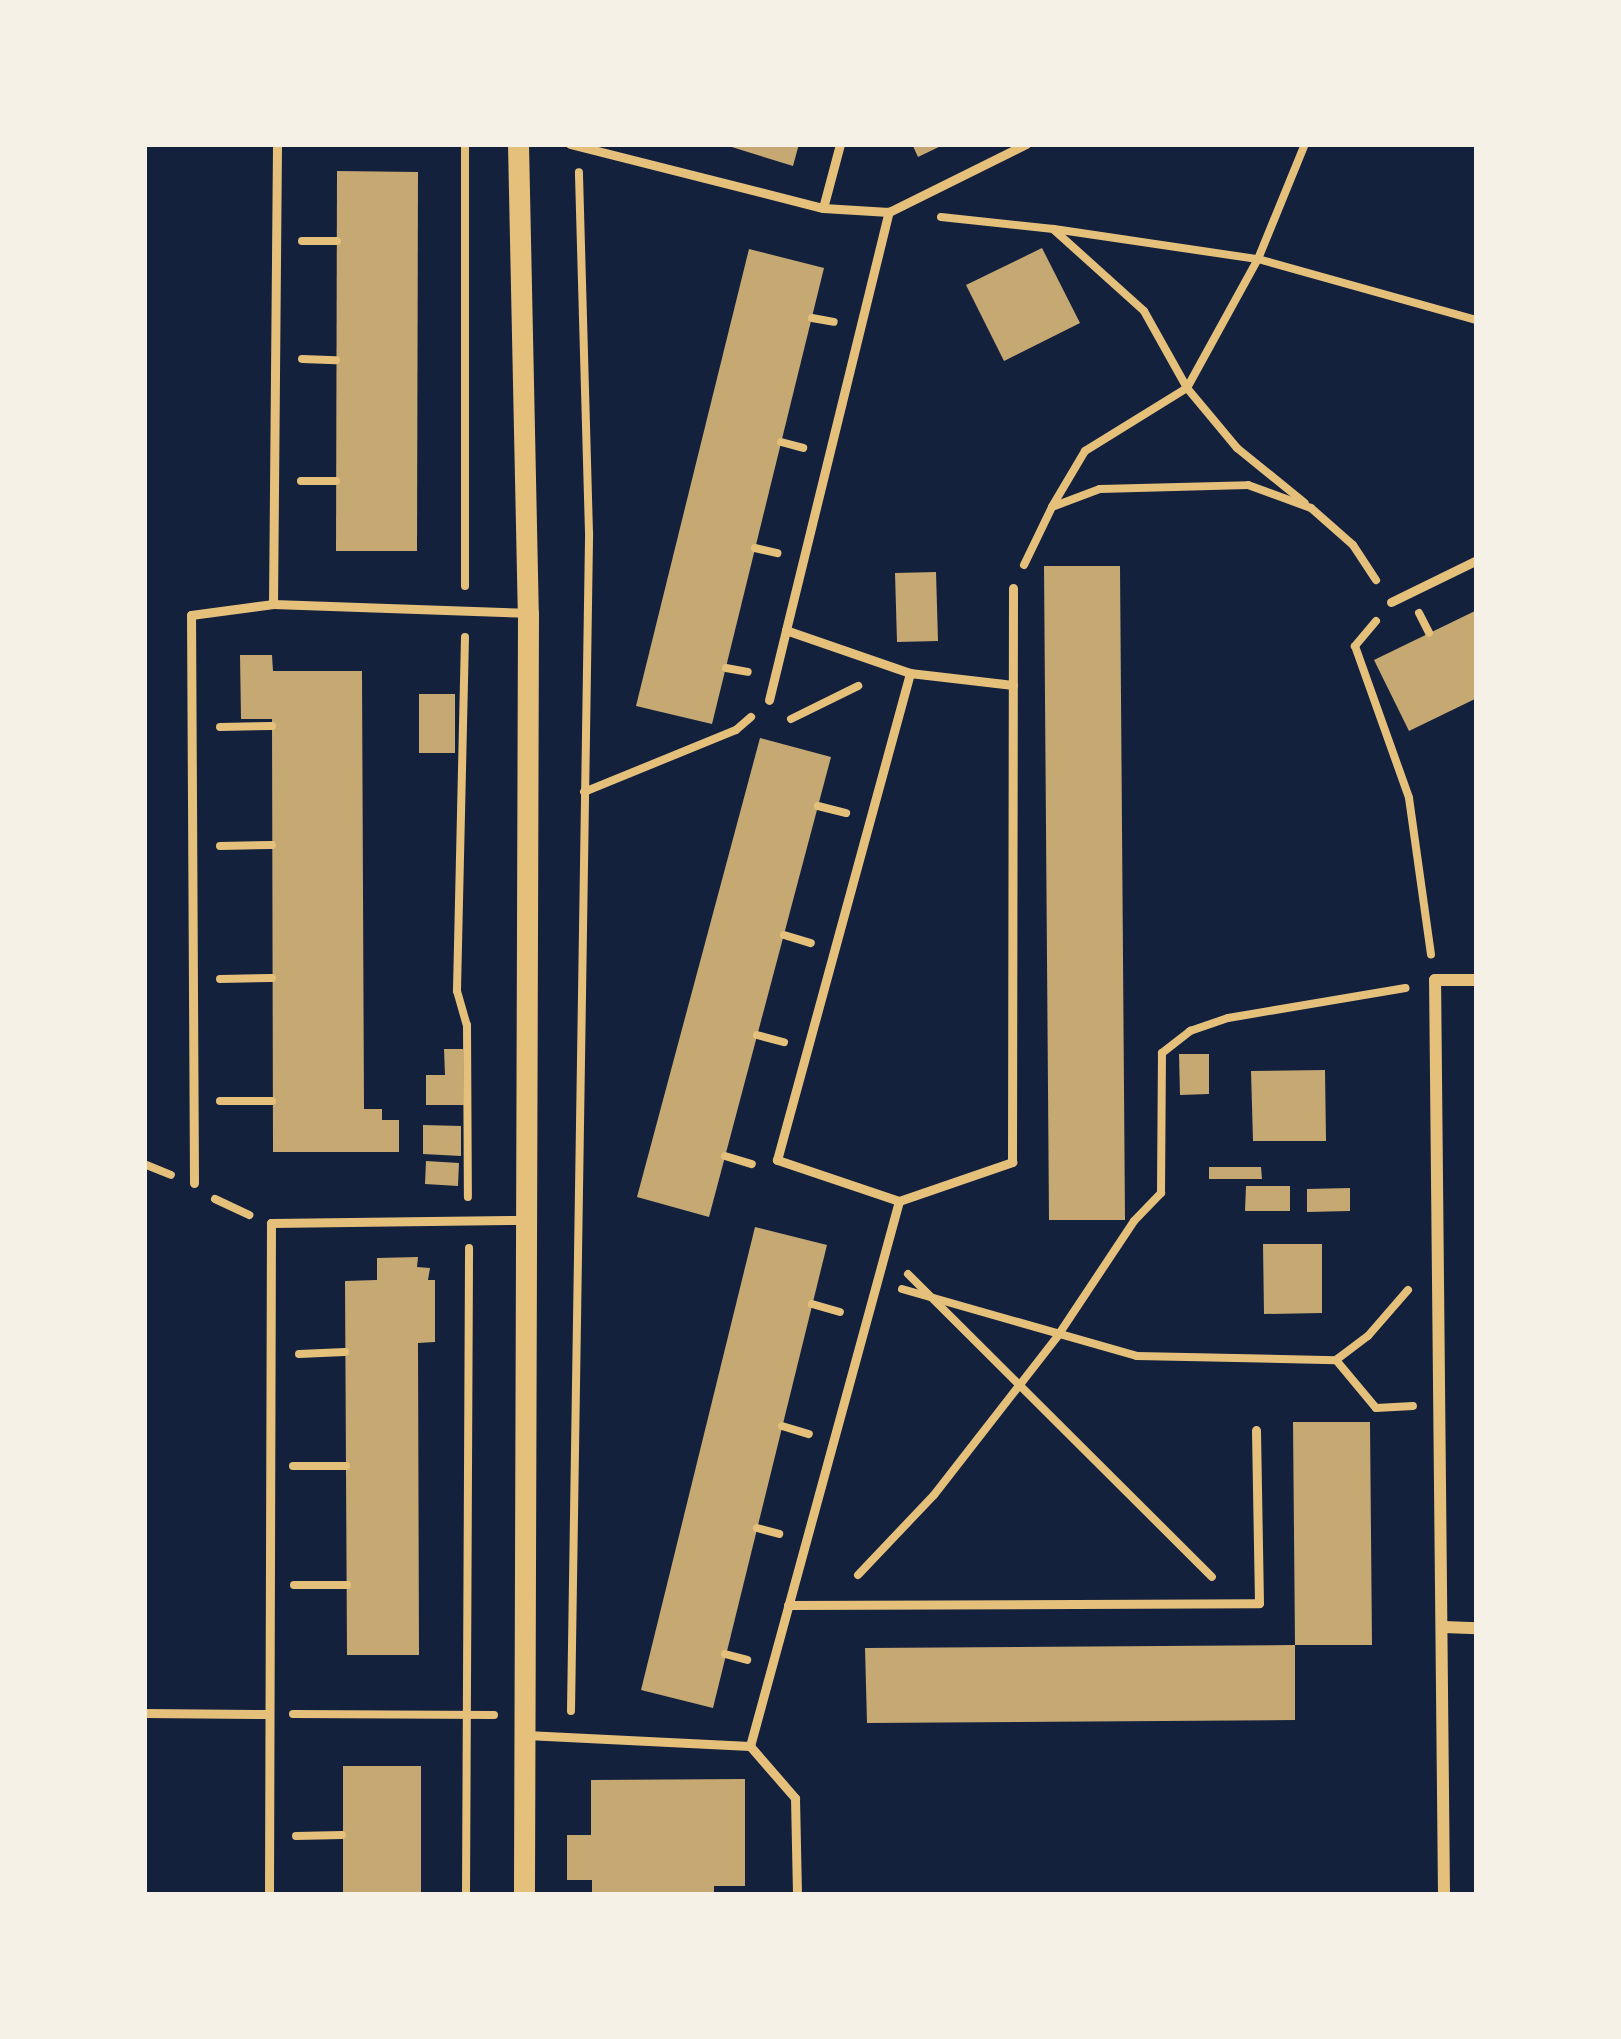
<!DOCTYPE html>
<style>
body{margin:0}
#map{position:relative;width:1621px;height:2039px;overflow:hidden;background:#14213d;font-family:Manrope,sans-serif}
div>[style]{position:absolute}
.building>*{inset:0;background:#c6a872}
.path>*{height:8px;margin:-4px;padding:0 4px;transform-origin:4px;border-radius:4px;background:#e5c07b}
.service>*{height:9px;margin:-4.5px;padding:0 4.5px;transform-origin:4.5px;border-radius:4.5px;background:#e5c07b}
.minor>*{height:12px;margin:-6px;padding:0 6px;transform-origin:6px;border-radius:6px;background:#e5c07b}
.tertiary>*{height:21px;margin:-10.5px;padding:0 10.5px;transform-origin:10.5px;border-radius:10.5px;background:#e5c07b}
span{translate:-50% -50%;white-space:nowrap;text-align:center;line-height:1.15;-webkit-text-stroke:12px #f6f1e7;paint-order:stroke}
.frame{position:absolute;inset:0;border:147px solid #f6f1e7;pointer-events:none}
</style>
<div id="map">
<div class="building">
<div style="clip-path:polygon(722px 144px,799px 144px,793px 166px)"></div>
<div style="clip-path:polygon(912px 144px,945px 144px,918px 157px)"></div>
<div style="clip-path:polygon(337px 171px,418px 172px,417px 551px,336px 551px)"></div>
<div style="clip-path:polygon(1042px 248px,1080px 323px,1004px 361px,966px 285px)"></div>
<div style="clip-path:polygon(749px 249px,824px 268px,712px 724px,636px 706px)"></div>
<div style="clip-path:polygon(1044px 566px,1120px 566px,1125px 1220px,1049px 1220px)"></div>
<div style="clip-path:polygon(936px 572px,938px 641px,897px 642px,895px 573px)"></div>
<div style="clip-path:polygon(1477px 610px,1477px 698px,1409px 731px,1374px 660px)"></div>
<div style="clip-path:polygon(240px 655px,272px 655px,273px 671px,362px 671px,364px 1109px,382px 1109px,382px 1120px,399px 1120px,399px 1152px,273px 1152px,272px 719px,241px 719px)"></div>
<div style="clip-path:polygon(419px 694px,455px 694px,455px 753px,419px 753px)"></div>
<div style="clip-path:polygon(760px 738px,831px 757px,709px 1217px,637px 1197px)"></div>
<div style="clip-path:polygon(444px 1049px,463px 1049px,464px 1105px,426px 1105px,426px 1075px,445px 1075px)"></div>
<div style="clip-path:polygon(1179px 1054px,1209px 1054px,1209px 1094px,1180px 1095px)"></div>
<div style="clip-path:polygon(1325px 1070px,1326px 1141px,1253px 1141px,1251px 1071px)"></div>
<div style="clip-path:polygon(423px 1125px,461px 1126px,461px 1156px,423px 1154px)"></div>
<div style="clip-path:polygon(426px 1161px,459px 1163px,458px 1186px,425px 1184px)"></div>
<div style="clip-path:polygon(1209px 1167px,1261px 1167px,1262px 1179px,1209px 1179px)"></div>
<div style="clip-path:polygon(1246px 1186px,1290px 1186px,1290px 1211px,1245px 1211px)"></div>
<div style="clip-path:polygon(1350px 1188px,1350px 1211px,1307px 1212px,1307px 1189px)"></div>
<div style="clip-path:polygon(755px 1227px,827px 1245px,713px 1708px,641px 1690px)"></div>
<div style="clip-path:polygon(1263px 1244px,1322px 1244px,1322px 1313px,1264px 1314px)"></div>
<div style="clip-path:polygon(418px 1257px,417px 1267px,430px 1268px,428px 1280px,435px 1280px,435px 1342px,418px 1343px,419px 1655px,347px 1655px,345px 1281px,377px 1280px,377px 1258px)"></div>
<div style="clip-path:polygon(1293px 1422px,1370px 1422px,1372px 1645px,1295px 1645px,1295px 1720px,867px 1723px,865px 1648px,1295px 1645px)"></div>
<div style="clip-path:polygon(343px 1766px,421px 1766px,421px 1895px,343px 1895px)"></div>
<div style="clip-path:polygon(745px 1779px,745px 1886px,714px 1886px,714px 1895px,592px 1895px,592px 1880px,567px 1880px,567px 1835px,591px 1835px,591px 1780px)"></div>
</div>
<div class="path">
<div style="left:465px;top:144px;width:442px;rotate:90deg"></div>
<div style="left:941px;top:217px;width:113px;rotate:6.1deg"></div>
<div style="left:1053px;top:229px;width:122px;rotate:42deg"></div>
<div style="left:1144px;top:311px;width:88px;rotate:60.8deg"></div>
<div style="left:1187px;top:388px;width:78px;rotate:50.2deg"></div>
<div style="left:1237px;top:448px;width:87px;rotate:39deg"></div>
<div style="left:1054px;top:229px;width:206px;rotate:8.4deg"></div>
<div style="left:1258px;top:259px;width:227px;rotate:15.6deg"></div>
<div style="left:302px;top:241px;width:35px"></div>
<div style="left:812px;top:318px;width:22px;rotate:10deg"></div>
<div style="left:302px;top:359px;width:34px;rotate:2deg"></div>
<div style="left:781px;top:442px;width:23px;rotate:15deg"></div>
<div style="left:301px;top:481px;width:35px"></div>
<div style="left:1053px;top:505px;width:63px;rotate:-59.3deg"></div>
<div style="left:1085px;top:451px;width:120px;rotate:-31.7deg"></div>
<div style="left:1187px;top:388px;width:147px;rotate:-61.2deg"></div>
<div style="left:1258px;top:259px;width:124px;rotate:-67.8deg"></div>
<div style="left:755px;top:548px;width:23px;rotate:13deg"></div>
<div style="left:1024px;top:565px;width:64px;rotate:-64.2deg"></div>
<div style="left:1052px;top:507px;width:51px;rotate:-20.6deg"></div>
<div style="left:1100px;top:489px;width:148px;rotate:-1.5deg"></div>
<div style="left:1248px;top:485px;width:67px;rotate:20.1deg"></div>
<div style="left:1311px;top:508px;width:56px;rotate:41.4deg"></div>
<div style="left:1353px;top:545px;width:42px;rotate:56.7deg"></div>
<div style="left:1419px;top:613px;width:22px;rotate:63deg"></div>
<div style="left:1376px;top:621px;width:33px;rotate:130deg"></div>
<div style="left:1355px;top:646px;width:161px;rotate:70.4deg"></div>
<div style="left:1409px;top:798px;width:158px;rotate:82deg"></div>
<div style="left:465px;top:637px;width:354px;rotate:91.3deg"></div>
<div style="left:457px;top:991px;width:35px;rotate:74deg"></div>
<div style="left:467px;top:1025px;width:172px;rotate:89.7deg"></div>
<div style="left:726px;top:668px;width:22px;rotate:10deg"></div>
<div style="left:791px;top:719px;width:75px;rotate:-26.2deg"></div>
<div style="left:220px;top:727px;width:52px;rotate:-1.1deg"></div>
<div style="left:584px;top:792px;width:164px;rotate:-22.2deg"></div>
<div style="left:736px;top:730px;width:20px;rotate:-41deg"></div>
<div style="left:818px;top:806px;width:29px;rotate:14deg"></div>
<div style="left:220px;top:846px;width:52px;rotate:-1.1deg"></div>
<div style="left:784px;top:935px;width:28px;rotate:17deg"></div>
<div style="left:220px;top:979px;width:52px;rotate:-1.1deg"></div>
<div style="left:757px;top:1035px;width:28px;rotate:15deg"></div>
<div style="left:220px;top:1101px;width:52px"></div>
<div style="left:725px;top:1156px;width:28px;rotate:17deg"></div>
<div style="left:144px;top:1164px;width:29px;rotate:22deg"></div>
<div style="left:215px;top:1199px;width:38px;rotate:25deg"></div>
<div style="left:908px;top:1274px;width:429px;rotate:44.9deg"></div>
<div style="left:902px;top:1289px;width:244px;rotate:15.9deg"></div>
<div style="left:1137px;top:1356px;width:199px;rotate:1.2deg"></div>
<div style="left:1336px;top:1360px;width:62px;rotate:50.2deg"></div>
<div style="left:1376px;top:1408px;width:37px;rotate:-3deg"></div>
<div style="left:812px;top:1304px;width:29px;rotate:16deg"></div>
<div style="left:299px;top:1354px;width:46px;rotate:-2.5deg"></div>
<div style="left:1336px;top:1360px;width:40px;rotate:-37deg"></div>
<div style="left:1368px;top:1336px;width:61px;rotate:-49deg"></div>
<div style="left:782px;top:1426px;width:28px;rotate:17deg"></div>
<div style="left:293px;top:1466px;width:53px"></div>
<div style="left:757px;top:1528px;width:23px;rotate:15deg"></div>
<div style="left:858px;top:1575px;width:110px;rotate:-46.5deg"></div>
<div style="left:934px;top:1495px;width:200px;rotate:-52.1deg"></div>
<div style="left:1057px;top:1337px;width:139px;rotate:-56.4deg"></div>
<div style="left:1134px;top:1221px;width:39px;rotate:-46deg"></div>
<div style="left:1161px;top:1193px;width:140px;rotate:-89.6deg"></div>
<div style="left:1162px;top:1053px;width:36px;rotate:-38deg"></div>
<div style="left:1190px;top:1031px;width:40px;rotate:-18.9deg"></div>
<div style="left:1228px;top:1018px;width:180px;rotate:-9.6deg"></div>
<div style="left:294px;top:1585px;width:53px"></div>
<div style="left:725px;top:1654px;width:23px;rotate:15deg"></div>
<div style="left:571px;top:1711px;width:1178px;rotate:-89.12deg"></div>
<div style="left:589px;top:533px;width:361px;rotate:-91.6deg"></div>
<div style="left:293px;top:1714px;width:201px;rotate:0.3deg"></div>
<div style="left:296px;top:1836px;width:46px;rotate:-1.2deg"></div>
<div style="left:466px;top:1895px;width:647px;rotate:-89.73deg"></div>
</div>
<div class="service">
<div style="left:570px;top:144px;width:261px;rotate:14.2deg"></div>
<div style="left:823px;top:208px;width:66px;rotate:-75.1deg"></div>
<div style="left:823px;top:208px;width:66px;rotate:3.5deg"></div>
<div style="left:1391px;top:602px;width:96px;rotate:-26deg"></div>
<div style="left:273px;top:604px;width:252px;rotate:2deg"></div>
<div style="left:1013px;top:685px;width:104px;rotate:-173.4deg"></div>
<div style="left:910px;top:673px;width:131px;rotate:-160.9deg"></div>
<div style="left:786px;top:630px;width:431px;rotate:-76.2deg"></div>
<div style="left:889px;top:212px;width:153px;rotate:-26.4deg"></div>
<div style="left:769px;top:700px;width:72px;rotate:-76.3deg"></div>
<div style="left:194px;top:1183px;width:568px;rotate:-90.3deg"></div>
<div style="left:191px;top:615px;width:83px;rotate:-7.6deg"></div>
<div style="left:273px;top:604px;width:460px;rotate:-89.5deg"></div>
<div style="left:899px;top:1201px;width:129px;rotate:-161.4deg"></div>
<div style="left:777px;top:1160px;width:505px;rotate:-74.72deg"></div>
<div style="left:788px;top:1605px;width:471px;rotate:-0.2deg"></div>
<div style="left:1259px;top:1603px;width:173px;rotate:-91deg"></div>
<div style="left:144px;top:1713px;width:124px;rotate:0.5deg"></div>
<div style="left:526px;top:1735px;width:224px;rotate:2.8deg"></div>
<div style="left:750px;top:1746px;width:565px;rotate:-74.71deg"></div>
<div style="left:899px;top:1201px;width:120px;rotate:-19deg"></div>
<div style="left:1012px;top:1162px;width:574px;rotate:-89.9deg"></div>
<div style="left:750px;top:1746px;width:69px;rotate:49.1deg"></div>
<div style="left:795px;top:1798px;width:97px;rotate:88.8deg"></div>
<div style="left:269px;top:1895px;width:672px;rotate:-89.83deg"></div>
<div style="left:271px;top:1223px;width:255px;rotate:-0.7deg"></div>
</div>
<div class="minor">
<div style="left:1444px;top:1627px;width:33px;rotate:2deg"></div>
<div style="left:1444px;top:1895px;width:915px;rotate:-90.56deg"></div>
<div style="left:1435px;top:980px;width:42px"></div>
</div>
<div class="tertiary">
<div style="left:518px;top:144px;width:469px;rotate:88.8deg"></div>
<div style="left:528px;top:613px;width:1282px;rotate:90.18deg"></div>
</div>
<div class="frame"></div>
</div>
